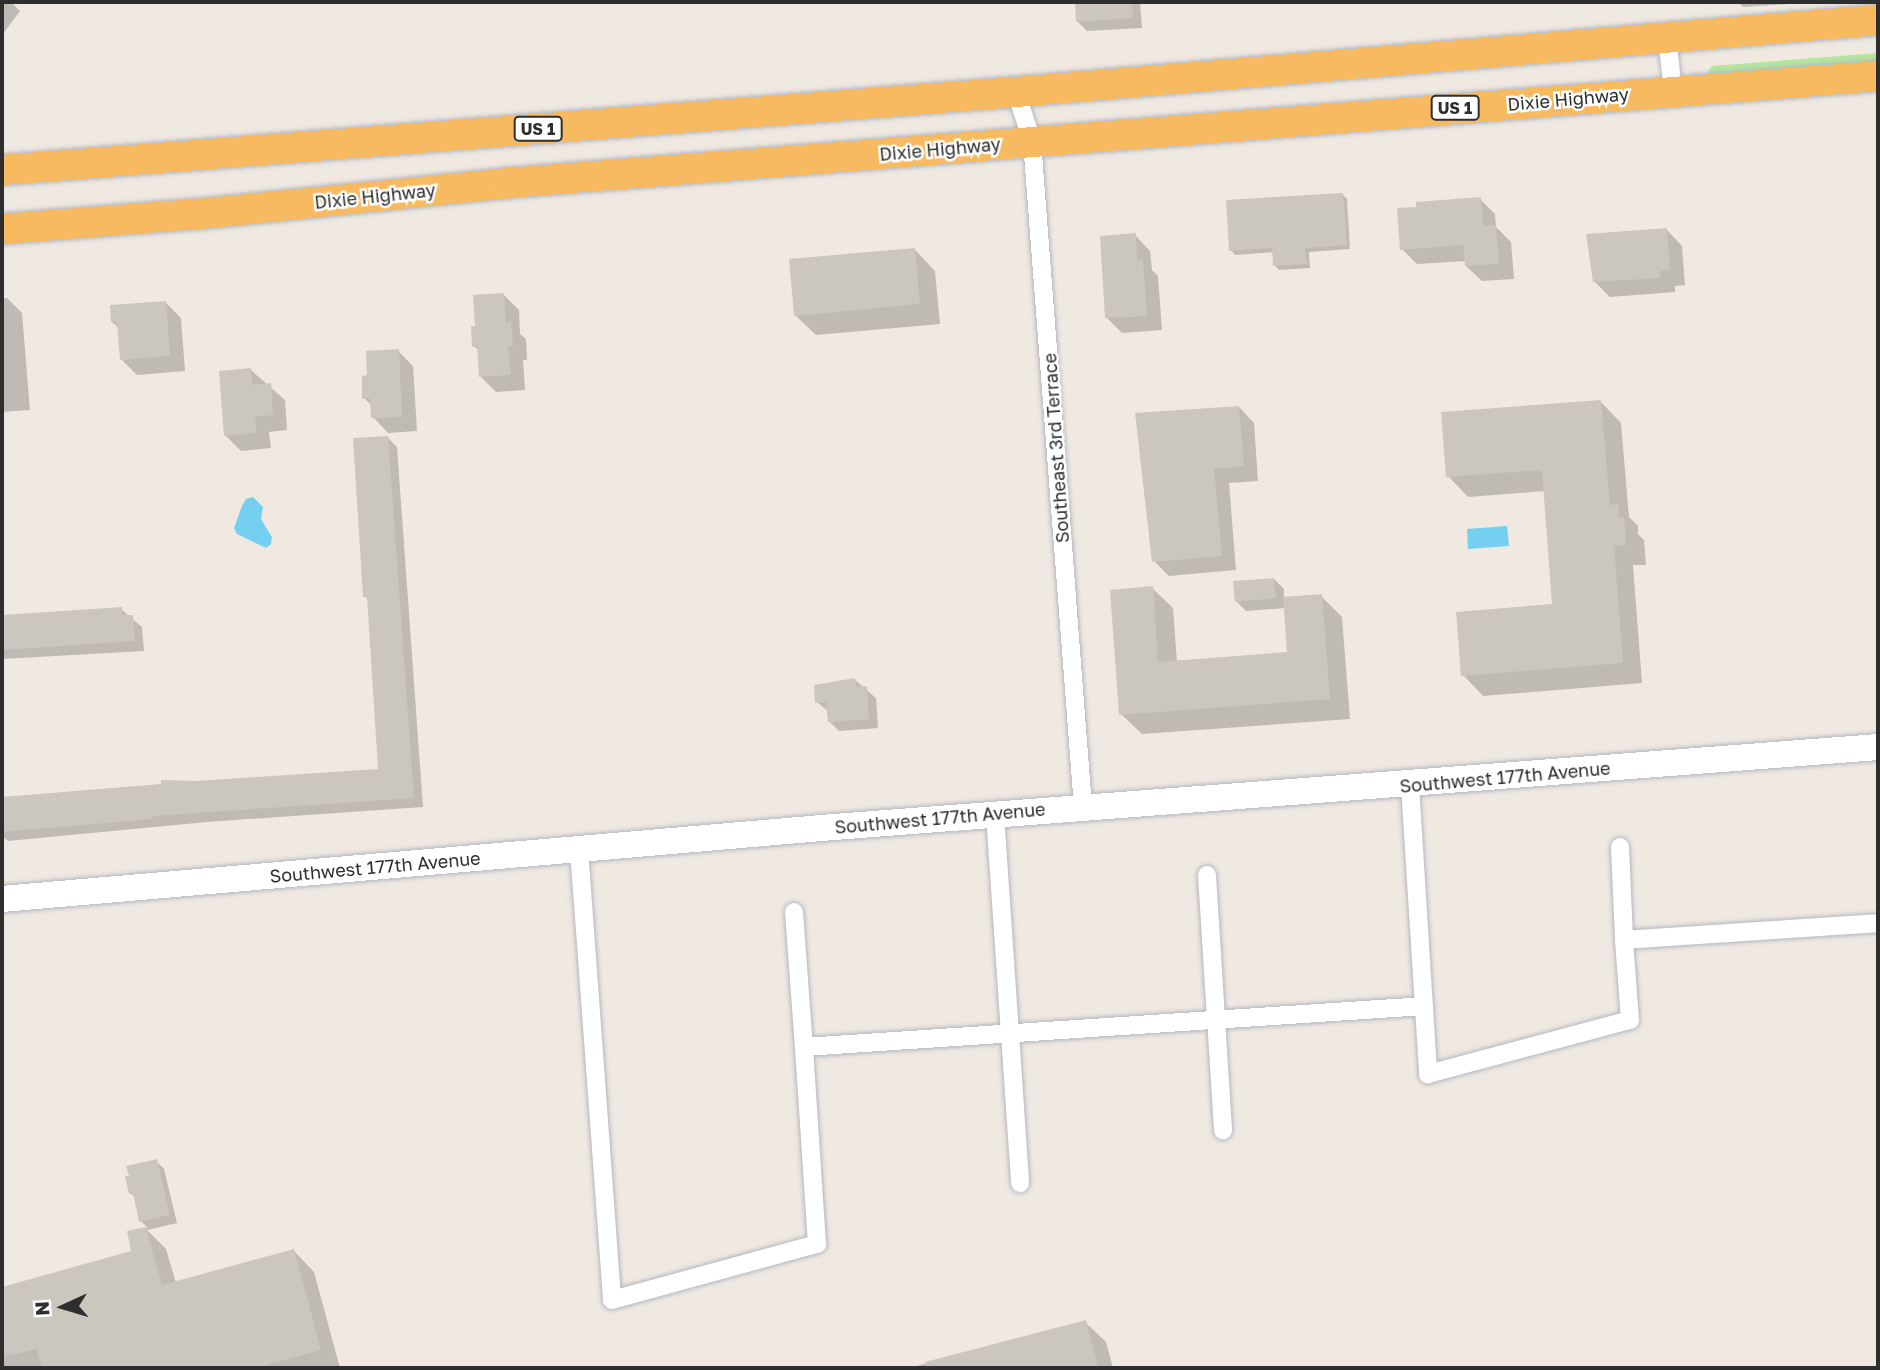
<!DOCTYPE html>
<style>
body{margin:0}
#map{position:relative;width:1880px;height:1370px;overflow:hidden;background:#efe9e1;font-family:"Golos Text",sans-serif}
div>[style]{position:absolute}
.green>*{inset:0;background:#b6e59e}
.water>*{inset:0;background:#75cff0}
.shadow>*{inset:0;background:#0003}
.building>*{inset:0;background:#cbc7bf}
.roads{filter:drop-shadow(0 0 2px #b4b7c1) drop-shadow(0 0 2px #b4b7c1)}
.minor>*{height:18px;margin:-9px;padding:0 9px;transform-origin:9px;border-radius:9px;background:#fff}
.secondary>*{height:26px;margin:-13px;padding:0 13px;transform-origin:13px;border-radius:13px;background:#fff}
.trunk>*{height:30px;margin:-15px;padding:0 15px;transform-origin:15px;border-radius:15px;background:#f8ba60}
span{translate:-50% -50%;white-space:nowrap;text-align:center;line-height:1.15;-webkit-text-stroke:5px #fff;paint-order:stroke}
.shield-label span{padding:2px 5px;background:#fff;border:2px solid;border-radius:5px;-webkit-text-stroke-width:0}
.shield-label{font-size:16px;color:#2e2e2e;font-weight:700}
.street-label{font-size:18px;color:#2e2e2e}
.frame{position:absolute;inset:0;border:4px solid #2e2e2e;pointer-events:none}
.north{position:absolute;left:28px;top:1272px;width:70px;height:70px;-webkit-text-stroke:5px #fff;paint-order:stroke;rotate:266deg;font-size:19px;font-weight:700;line-height:28px;text-align:center;color:#2e2e2e}
.north::after{content:'';display:block;margin:auto;width:24px;height:32px;background:#2e2e2e;clip-path:polygon(50% 0,100% 100%,50% 72%,0 100%)}
</style>
<div id="map">
<div class="green">
<div style="clip-path:polygon(1878px 53px,1878px 62px,1710px 74px,1708px 72px,1712px 66px)"></div>
</div>
<div class="water">
<div style="clip-path:polygon(253px 497px,263px 507px,261px 519px,272px 537px,271px 544px,266px 548px,237px 534px,234px 528px,242px 506px,246px 499px)"></div>
<div style="clip-path:polygon(1507px 526px,1509px 546px,1468px 549px,1467px 529px)"></div>
</div>
<div class="shadow">
<div style="clip-path:polygon(2px 2px,11px 2px,20px 11px,2px 35px)"></div>
<div style="clip-path:polygon(1076px 2px,1140px 2px,1142px 28px,1087px 31px,1077px 21px)"></div>
<div style="clip-path:polygon(1738px 2px,1789px 2px,1789px 4px,1743px 7px)"></div>
<div style="clip-path:polygon(1343px 195px,1347px 199px,1350px 249px,1309px 252px,1310px 268px,1279px 270px,1275px 266px,1274px 252px,1235px 255px,1231px 250px)"></div>
<div style="clip-path:polygon(1480px 199px,1495px 214px,1496px 227px,1511px 242px,1514px 279px,1482px 281px,1466px 266px,1466px 261px,1417px 264px,1402px 249px)"></div>
<div style="clip-path:polygon(1667px 230px,1682px 246px,1685px 285px,1675px 286px,1675px 292px,1610px 297px,1595px 282px)"></div>
<div style="clip-path:polygon(1135px 235px,1150px 251px,1152px 270px,1158px 276px,1162px 330px,1122px 333px,1107px 318px)"></div>
<div style="clip-path:polygon(915px 250px,935px 271px,940px 324px,816px 335px,795px 315px)"></div>
<div style="clip-path:polygon(503px 294px,519px 310px,520px 334px,526px 339px,527px 360px,523px 360px,525px 390px,496px 392px,481px 377px,479px 351px,474px 346px,477px 327px)"></div>
<div style="clip-path:polygon(2px 298px,7px 298px,22px 313px,30px 410px,2px 412px)"></div>
<div style="clip-path:polygon(165px 302px,181px 318px,185px 371px,137px 375px,121px 359px,119px 328px,112px 322px)"></div>
<div style="clip-path:polygon(398px 351px,413px 366px,417px 431px,388px 433px,373px 417px,372px 406px,364px 398px,369px 377px)"></div>
<div style="clip-path:polygon(251px 370px,285px 400px,287px 430px,269px 432px,271px 448px,241px 451px,226px 436px)"></div>
<div style="clip-path:polygon(1601px 402px,1621px 423px,1629px 517px,1638px 526px,1638px 534px,1644px 540px,1646px 565px,1633px 565px,1642px 683px,1483px 696px,1463px 675px,1554px 606px,1545px 491px,1468px 497px,1448px 476px)"></div>
<div style="clip-path:polygon(1239px 407px,1254px 423px,1258px 481px,1229px 483px,1236px 570px,1169px 576px,1154px 561px)"></div>
<div style="clip-path:polygon(387px 437px,397px 447px,423px 807px,207px 822px,8px 841px,2px 836px,2px 799px,380px 771px,369px 601px,365px 596px)"></div>
<div style="clip-path:polygon(1274px 579px,1284px 589px,1284px 599px,1321px 596px,1342px 617px,1350px 719px,1142px 734px,1121px 714px,1152px 588px,1173px 608px,1177px 662px,1289px 653px,1285px 608px,1246px 611px,1236px 601px)"></div>
<div style="clip-path:polygon(121px 609px,142px 627px,144px 651px,2px 659px,2px 616px)"></div>
<div style="clip-path:polygon(855px 680px,876px 698px,878px 728px,839px 731px,829px 721px,829px 712px,817px 702px)"></div>
<div style="clip-path:polygon(156px 1161px,164px 1169px,177px 1223px,147px 1230px,166px 1249px,176px 1283px,294px 1251px,314px 1272px,340px 1368px,2px 1368px,2px 1289px,133px 1252px,129px 1232px,148px 1228px,141px 1221px,136px 1198px,130px 1193px)"></div>
<div style="clip-path:polygon(1085px 1322px,1106px 1342px,1113px 1368px,909px 1368px)"></div>
</div>
<div class="building">
<div style="clip-path:polygon(1075px 2px,1132px 2px,1133px 18px,1076px 22px)"></div>
<div style="clip-path:polygon(1343px 193px,1347px 245px,1305px 248px,1307px 264px,1273px 266px,1272px 248px,1229px 251px,1226px 200px)"></div>
<div style="clip-path:polygon(1481px 197px,1483px 226px,1496px 225px,1499px 264px,1465px 266px,1463px 245px,1400px 250px,1397px 208px,1416px 207px,1416px 202px)"></div>
<div style="clip-path:polygon(1667px 228px,1670px 270px,1660px 271px,1661px 278px,1593px 282px,1586px 234px)"></div>
<div style="clip-path:polygon(1136px 233px,1137px 260px,1143px 259px,1147px 316px,1105px 318px,1100px 236px)"></div>
<div style="clip-path:polygon(915px 248px,920px 304px,794px 316px,789px 259px)"></div>
<div style="clip-path:polygon(504px 293px,506px 322px,511px 322px,513px 345px,508px 346px,511px 375px,479px 377px,477px 346px,472px 347px,471px 326px,475px 326px,473px 295px)"></div>
<div style="clip-path:polygon(166px 301px,170px 356px,120px 360px,117px 322px,111px 322px,110px 305px)"></div>
<div style="clip-path:polygon(399px 349px,402px 417px,371px 418px,370px 398px,362px 399px,362px 376px,367px 375px,366px 351px)"></div>
<div style="clip-path:polygon(251px 368px,252px 385px,271px 383px,273px 415px,255px 417px,256px 433px,224px 436px,219px 371px)"></div>
<div style="clip-path:polygon(1601px 400px,1610px 505px,1618px 504px,1619px 518px,1624px 517px,1626px 545px,1614px 546px,1623px 663px,1461px 676px,1456px 612px,1552px 604px,1542px 470px,1446px 477px,1441px 412px)"></div>
<div style="clip-path:polygon(1239px 406px,1244px 466px,1214px 469px,1222px 556px,1152px 562px,1135px 413px)"></div>
<div style="clip-path:polygon(388px 436px,414px 798px,153px 816px,153px 819px,2px 832px,2px 797px,161px 784px,161px 780px,196px 781px,378px 769px,367px 597px,363px 597px,353px 438px)"></div>
<div style="clip-path:polygon(1274px 578px,1276px 598px,1235px 602px,1233px 581px)"></div>
<div style="clip-path:polygon(1153px 586px,1158px 662px,1287px 652px,1283px 597px,1322px 594px,1330px 699px,1119px 715px,1110px 590px)"></div>
<div style="clip-path:polygon(122px 607px,122px 615px,133px 615px,135px 641px,2px 650px,2px 615px)"></div>
<div style="clip-path:polygon(855px 678px,856px 687px,867px 686px,869px 719px,828px 722px,826px 702px,815px 703px,814px 685px)"></div>
<div style="clip-path:polygon(157px 1159px,170px 1215px,139px 1222px,133px 1193px,129px 1194px,125px 1176px,129px 1176px,126px 1166px)"></div>
<div style="clip-path:polygon(146px 1227px,162px 1285px,294px 1249px,321px 1350px,255px 1368px,42px 1368px,37px 1349px,2px 1357px,2px 1287px,131px 1251px,127px 1231px)"></div>
<div style="clip-path:polygon(1086px 1320px,1098px 1368px,926px 1368px,925px 1362px)"></div>
</div>
<div class="roads">
<div class="minor">
<div style="left:1667px;top:38px;width:53px;rotate:83.5deg"></div>
<div style="left:1016px;top:92px;width:52px;rotate:71.9deg"></div>
<div style="left:1032px;top:141px;width:668px;rotate:85.62deg"></div>
<div style="left:1410px;top:785px;width:290px;rotate:86.4deg"></div>
<div style="left:1428px;top:1074px;width:209px;rotate:-15deg"></div>
<div style="left:1630px;top:1020px;width:80px;rotate:-94.3deg"></div>
<div style="left:1624px;top:940px;width:255px;rotate:-3.8deg"></div>
<div style="left:995px;top:814px;width:370px;rotate:86.1deg"></div>
<div style="left:1620px;top:847px;width:93px;rotate:87.5deg"></div>
<div style="left:579px;top:849px;width:452px;rotate:85.8deg"></div>
<div style="left:612px;top:1300px;width:213px;rotate:-15.3deg"></div>
<div style="left:817px;top:1244px;width:197px;rotate:-93.8deg"></div>
<div style="left:804px;top:1047px;width:621px;rotate:-3.78deg"></div>
<div style="left:1207px;top:875px;width:256px;rotate:86.4deg"></div>
<div style="left:794px;top:912px;width:135px;rotate:85.8deg"></div>
</div>
<div class="secondary">
<div style="left:2px;top:899px;width:822px;rotate:-4.95deg"></div>
<div style="left:821px;top:828px;width:1060px;rotate:-4.38deg"></div>
</div>
<div class="trunk">
<div style="left:2px;top:170px;width:1017px;rotate:-4.4deg"></div>
<div style="left:1016px;top:92px;width:865px;rotate:-4.77deg"></div>
<div style="left:2px;top:229px;width:198px;rotate:-4.4deg"></div>
<div style="left:199px;top:214px;width:310px;rotate:-5.7deg"></div>
<div style="left:507px;top:183px;width:1375px;rotate:-4.46deg"></div>
</div>
</div>
<div class="shield-label">
<span style="left:1455px;top:108px">US 1</span>
<span style="left:538px;top:129px">US 1</span>
</div>
<div class="street-label">
<span style="left:1568px;top:99px;rotate:-5deg">Dixie Highway</span>
<span style="left:940px;top:149px;rotate:-5deg">Dixie Highway</span>
<span style="left:375px;top:196px;rotate:-6deg">Dixie Highway</span>
<span style="left:1056px;top:448px;rotate:-94deg">Southeast 3rd Terrace</span>
<span style="left:1505px;top:777px;rotate:-5deg">Southwest 177th Avenue</span>
<span style="left:940px;top:818px;rotate:-5deg">Southwest 177th Avenue</span>
<span style="left:375px;top:867px;rotate:-5deg">Southwest 177th Avenue</span>
</div>
<div class="frame"></div>
<div class="north">N</div>
</div>
